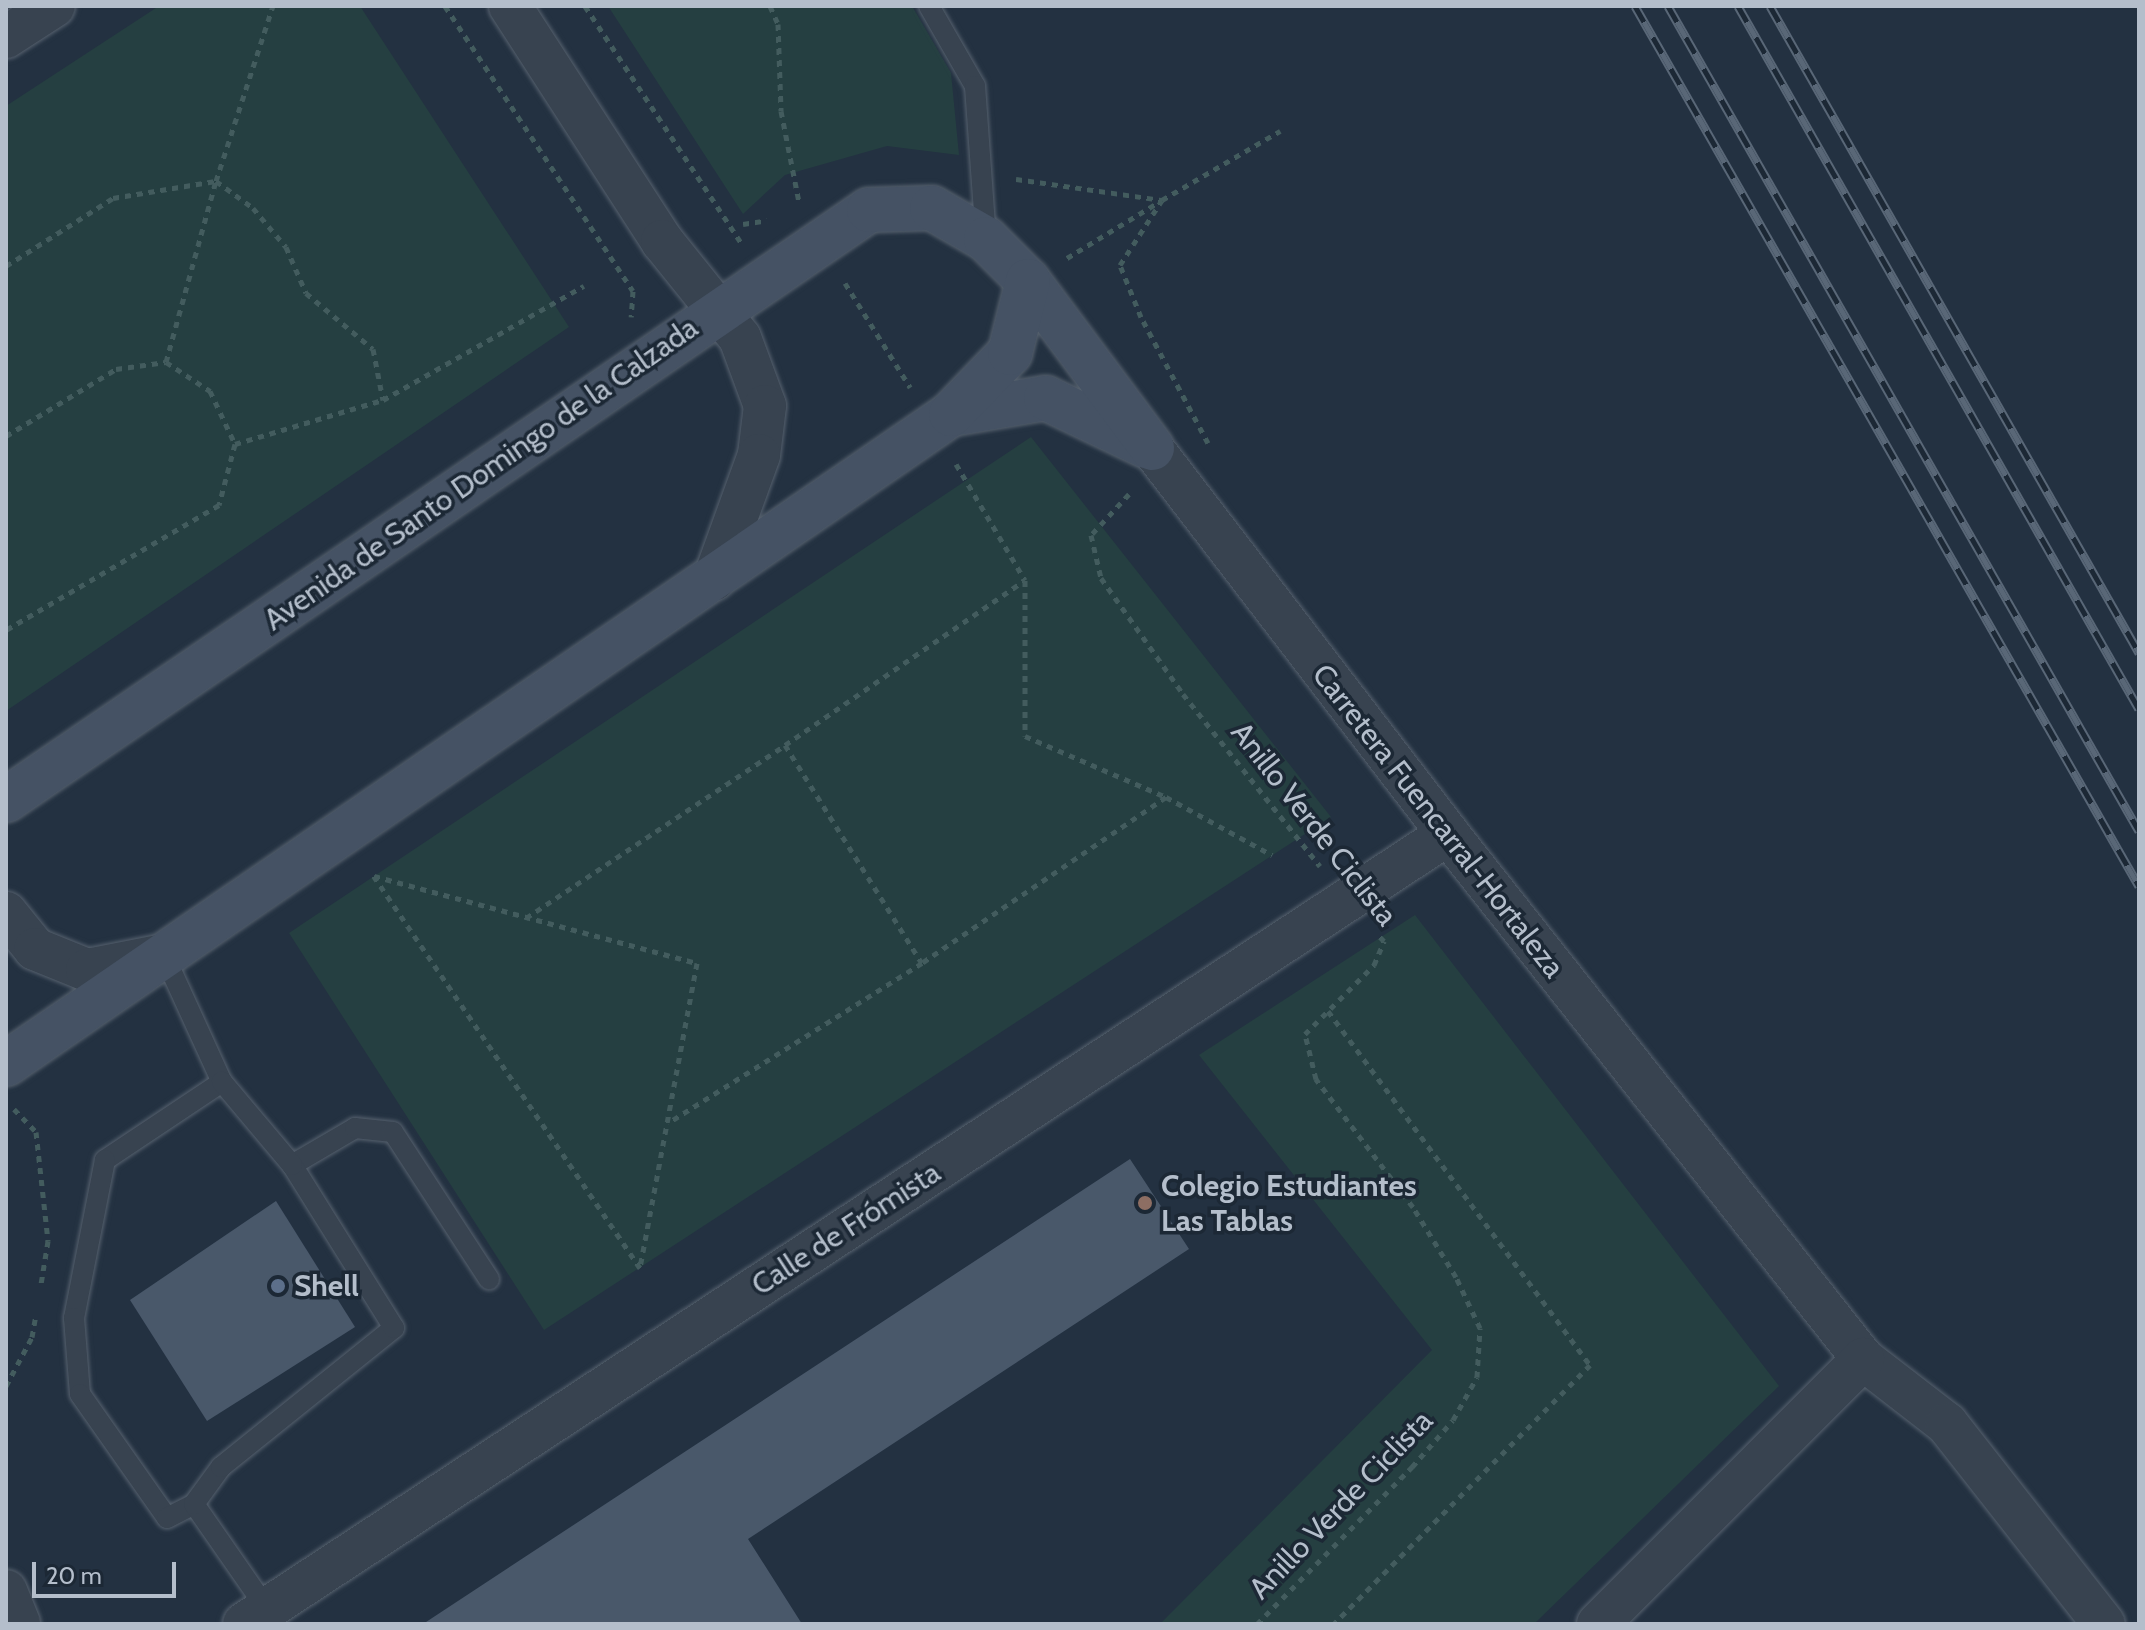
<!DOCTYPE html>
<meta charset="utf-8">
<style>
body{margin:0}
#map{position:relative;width:2145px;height:1630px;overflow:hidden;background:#233141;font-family:Cabin,sans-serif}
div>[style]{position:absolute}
.green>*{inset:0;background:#253f41}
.building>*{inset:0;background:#49586a}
.path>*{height:5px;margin-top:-2.5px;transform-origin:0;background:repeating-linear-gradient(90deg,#435c5e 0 6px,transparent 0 12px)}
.roads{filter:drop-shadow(0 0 2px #56616e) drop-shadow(0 0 2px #56616e)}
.lane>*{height:20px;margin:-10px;padding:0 10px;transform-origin:10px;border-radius:10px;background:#384350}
.street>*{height:42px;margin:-21px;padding:0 21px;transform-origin:21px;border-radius:21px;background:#384350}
.secondary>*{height:44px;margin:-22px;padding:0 22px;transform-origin:22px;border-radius:22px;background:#455264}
.rail>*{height:9px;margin-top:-4.5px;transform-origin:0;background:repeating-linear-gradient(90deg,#1c2835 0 18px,#596777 0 36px);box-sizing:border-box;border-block:2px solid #596777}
.dots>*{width:22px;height:22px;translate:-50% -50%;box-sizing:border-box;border:4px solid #1c2835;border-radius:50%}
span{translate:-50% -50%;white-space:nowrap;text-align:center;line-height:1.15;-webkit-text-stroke:7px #1c2835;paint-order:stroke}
.street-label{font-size:30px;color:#b4becb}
.poi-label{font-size:30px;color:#b4becb;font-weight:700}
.left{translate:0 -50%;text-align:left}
.frame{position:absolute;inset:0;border:8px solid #b4becb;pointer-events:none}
.scale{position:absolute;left:32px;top:1562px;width:144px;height:36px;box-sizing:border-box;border:4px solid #b4becb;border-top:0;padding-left:10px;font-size:24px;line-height:28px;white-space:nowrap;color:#b4becb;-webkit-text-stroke:6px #1c2835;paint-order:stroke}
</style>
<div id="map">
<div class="green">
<div style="clip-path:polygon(159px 6px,360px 6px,569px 327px,6px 711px,6px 106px)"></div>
<div style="clip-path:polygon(608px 6px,912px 6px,951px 73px,959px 155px,887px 146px,785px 175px,743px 214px)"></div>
<div style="clip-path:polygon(1031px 437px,1331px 817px,544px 1330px,289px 933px)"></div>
<div style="clip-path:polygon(1415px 915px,1779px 1386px,1534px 1624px,1160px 1624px,1432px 1350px,1199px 1055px)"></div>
</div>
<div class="building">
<div style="clip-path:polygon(1130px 1159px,1189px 1249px,748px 1539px,802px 1624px,423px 1624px)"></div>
<div style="clip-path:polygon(276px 1201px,355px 1327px,207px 1421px,130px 1300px)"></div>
</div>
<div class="path">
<div style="left:445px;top:6px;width:341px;rotate:56.6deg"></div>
<div style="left:633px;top:291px;width:26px;rotate:94deg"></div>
<div style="left:585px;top:6px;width:284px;rotate:56.6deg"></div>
<div style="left:770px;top:6px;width:20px;rotate:66deg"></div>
<div style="left:778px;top:24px;width:87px;rotate:88deg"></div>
<div style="left:781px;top:111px;width:93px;rotate:78.8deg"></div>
<div style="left:1016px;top:179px;width:148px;rotate:8.2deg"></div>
<div style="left:743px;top:224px;width:24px;rotate:-9deg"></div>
<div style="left:1067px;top:258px;width:105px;rotate:-31.4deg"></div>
<div style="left:6px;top:266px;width:127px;rotate:-32.4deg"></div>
<div style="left:113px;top:198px;width:104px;rotate:-9.4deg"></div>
<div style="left:216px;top:181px;width:46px;rotate:36.1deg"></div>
<div style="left:253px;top:208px;width:51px;rotate:49.8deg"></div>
<div style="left:286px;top:247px;width:50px;rotate:66.5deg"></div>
<div style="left:306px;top:293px;width:87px;rotate:39.9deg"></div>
<div style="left:373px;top:349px;width:52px;rotate:78.9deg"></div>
<div style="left:845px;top:283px;width:123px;rotate:58deg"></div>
<div style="left:166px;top:362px;width:188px;rotate:-74.6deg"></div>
<div style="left:216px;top:181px;width:184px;rotate:-72deg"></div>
<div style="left:6px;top:436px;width:129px;rotate:-31.3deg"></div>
<div style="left:116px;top:369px;width:50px;rotate:-8deg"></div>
<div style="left:166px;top:362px;width:53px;rotate:33.4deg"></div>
<div style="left:210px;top:391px;width:59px;rotate:64.7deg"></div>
<div style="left:235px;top:444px;width:63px;rotate:104.7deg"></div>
<div style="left:219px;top:505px;width:247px;rotate:149.6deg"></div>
<div style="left:1208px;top:443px;width:143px;rotate:-118deg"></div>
<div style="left:1141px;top:317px;width:56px;rotate:-112deg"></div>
<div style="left:1120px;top:265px;width:77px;rotate:-57.1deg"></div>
<div style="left:1162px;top:200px;width:137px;rotate:-30.3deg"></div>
<div style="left:235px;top:444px;width:154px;rotate:-16.6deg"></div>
<div style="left:383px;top:400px;width:231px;rotate:-29.6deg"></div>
<div style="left:956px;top:464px;width:135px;rotate:59.3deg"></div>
<div style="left:1129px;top:494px;width:56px;rotate:132.8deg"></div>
<div style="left:1091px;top:535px;width:44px;rotate:76.9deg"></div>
<div style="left:1101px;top:578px;width:142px;rotate:54.7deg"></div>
<div style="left:1183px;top:694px;width:220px;rotate:51.5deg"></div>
<div style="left:785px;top:745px;width:291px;rotate:-34.5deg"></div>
<div style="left:1025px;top:580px;width:156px;rotate:90deg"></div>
<div style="left:1025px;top:736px;width:154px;rotate:23.4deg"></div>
<div style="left:1166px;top:797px;width:295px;rotate:145.8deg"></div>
<div style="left:1166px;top:797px;width:121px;rotate:28.7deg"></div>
<div style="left:374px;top:876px;width:335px;rotate:15.1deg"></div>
<div style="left:697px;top:963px;width:310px;rotate:100.6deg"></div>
<div style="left:640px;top:1268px;width:474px;rotate:-124.2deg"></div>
<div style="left:526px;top:918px;width:311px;rotate:-33.7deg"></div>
<div style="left:785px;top:745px;width:257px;rotate:57.9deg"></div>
<div style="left:922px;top:963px;width:300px;rotate:147.8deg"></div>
<div style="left:1328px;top:1011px;width:440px;rotate:53.5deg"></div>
<div style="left:1590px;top:1365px;width:364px;rotate:134.7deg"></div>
<div style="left:14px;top:1109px;width:32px;rotate:46deg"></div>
<div style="left:36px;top:1132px;width:110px;rotate:83.7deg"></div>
<div style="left:48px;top:1241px;width:44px;rotate:99.2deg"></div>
<div style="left:6px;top:1386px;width:55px;rotate:-62deg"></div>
<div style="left:32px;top:1337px;width:23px;rotate:-80deg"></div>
<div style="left:1257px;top:1624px;width:221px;rotate:-45.4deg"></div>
<div style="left:1412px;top:1467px;width:62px;rotate:-48.9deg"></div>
<div style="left:1453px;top:1420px;width:49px;rotate:-60.8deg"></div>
<div style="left:1477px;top:1377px;width:49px;rotate:-86.5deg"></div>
<div style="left:1480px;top:1328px;width:56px;rotate:-115.2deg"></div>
<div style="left:1456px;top:1277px;width:82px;rotate:-121.6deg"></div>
<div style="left:1413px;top:1207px;width:161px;rotate:-127.2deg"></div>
<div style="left:1316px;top:1079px;width:46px;rotate:-103.7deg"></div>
<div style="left:1305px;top:1034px;width:98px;rotate:-45deg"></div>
<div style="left:1374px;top:965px;width:26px;rotate:-67deg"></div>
<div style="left:1384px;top:941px;width:8px;rotate:-135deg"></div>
</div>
<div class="roads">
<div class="lane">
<div style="left:929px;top:6px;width:92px;rotate:60.1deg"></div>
<div style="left:975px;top:86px;width:153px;rotate:85.9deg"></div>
<div style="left:164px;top:955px;width:140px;rotate:65.5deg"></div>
<div style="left:222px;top:1082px;width:141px;rotate:146.3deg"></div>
<div style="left:105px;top:1160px;width:161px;rotate:101.1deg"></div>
<div style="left:74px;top:1318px;width:76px;rotate:85.5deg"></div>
<div style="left:80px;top:1394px;width:151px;rotate:54.9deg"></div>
<div style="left:167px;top:1518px;width:30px;rotate:-27deg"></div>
<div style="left:194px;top:1504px;width:128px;rotate:55.2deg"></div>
<div style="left:292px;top:1165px;width:73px;rotate:-30.4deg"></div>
<div style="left:355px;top:1128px;width:38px;rotate:6deg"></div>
<div style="left:393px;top:1132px;width:176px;rotate:56.9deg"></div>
<div style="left:194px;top:1504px;width:46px;rotate:-53.9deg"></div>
<div style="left:221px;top:1467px;width:222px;rotate:-38.8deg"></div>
<div style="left:394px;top:1328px;width:192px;rotate:-122deg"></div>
<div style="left:292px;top:1165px;width:109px;rotate:-130.1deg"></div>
</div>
<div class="street">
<div style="left:510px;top:6px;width:280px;rotate:57.1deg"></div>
<div style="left:662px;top:241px;width:124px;rotate:51.2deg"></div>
<div style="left:740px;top:338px;width:72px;rotate:69.8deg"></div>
<div style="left:765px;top:406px;width:49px;rotate:97deg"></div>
<div style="left:759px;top:455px;width:132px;rotate:109.9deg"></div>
<div style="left:6px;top:37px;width:57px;rotate:-32.9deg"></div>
<div style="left:1152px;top:448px;width:486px;rotate:52.5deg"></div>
<div style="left:1448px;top:834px;width:669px;rotate:51.67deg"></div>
<div style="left:1863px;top:1359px;width:106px;rotate:37.7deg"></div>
<div style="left:1947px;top:1424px;width:254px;rotate:51.9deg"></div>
<div style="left:6px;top:913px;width:46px;rotate:51.1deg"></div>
<div style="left:35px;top:949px;width:56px;rotate:22deg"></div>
<div style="left:87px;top:970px;width:78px;rotate:-11deg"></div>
<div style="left:6px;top:1591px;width:35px;rotate:68deg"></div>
<div style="left:244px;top:1624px;width:1440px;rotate:-33.27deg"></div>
<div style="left:1598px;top:1624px;width:375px;rotate:-45deg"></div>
</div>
<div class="secondary">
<div style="left:951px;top:414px;width:96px;rotate:-9.6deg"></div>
<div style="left:1046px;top:398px;width:111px;rotate:25.6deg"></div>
<div style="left:6px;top:800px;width:1045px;rotate:-34.36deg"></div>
<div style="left:869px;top:210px;width:63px;rotate:-1.8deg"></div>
<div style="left:932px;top:208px;width:62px;rotate:29.9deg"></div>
<div style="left:986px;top:239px;width:59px;rotate:45deg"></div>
<div style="left:1028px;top:281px;width:208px;rotate:53.4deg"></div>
<div style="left:6px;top:1064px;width:1147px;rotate:-34.52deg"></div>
<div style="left:951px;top:414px;width:85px;rotate:-46deg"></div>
<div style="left:1010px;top:353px;width:74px;rotate:-76deg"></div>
</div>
</div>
<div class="rail">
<div style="left:1635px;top:6px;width:1014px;rotate:60.2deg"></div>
<div style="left:1668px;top:6px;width:950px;rotate:60.28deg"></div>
<div style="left:1738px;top:6px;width:809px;rotate:60.3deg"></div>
<div style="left:1770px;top:6px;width:745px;rotate:60.3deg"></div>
</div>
<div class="dots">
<div style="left:1145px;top:1203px;background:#8d6e63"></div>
<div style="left:278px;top:1286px;background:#5c6f8a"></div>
</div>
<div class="street-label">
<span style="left:481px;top:474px;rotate:-35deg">Avenida de Santo Domingo de la Calzada</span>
<span style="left:1438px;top:821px;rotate:52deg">Carretera Fuencarral-Hortaleza</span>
<span style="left:1314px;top:824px;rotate:52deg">Anillo Verde Ciclista</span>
<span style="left:846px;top:1229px;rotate:-33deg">Calle de Frómista</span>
<span style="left:1341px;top:1505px;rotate:-46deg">Anillo Verde Ciclista</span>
</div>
<div class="poi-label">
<span class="left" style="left:1161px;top:1203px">Colegio Estudiantes<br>Las Tablas</span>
<span class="left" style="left:294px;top:1286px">Shell</span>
</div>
<div class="frame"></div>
<div class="scale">20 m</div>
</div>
